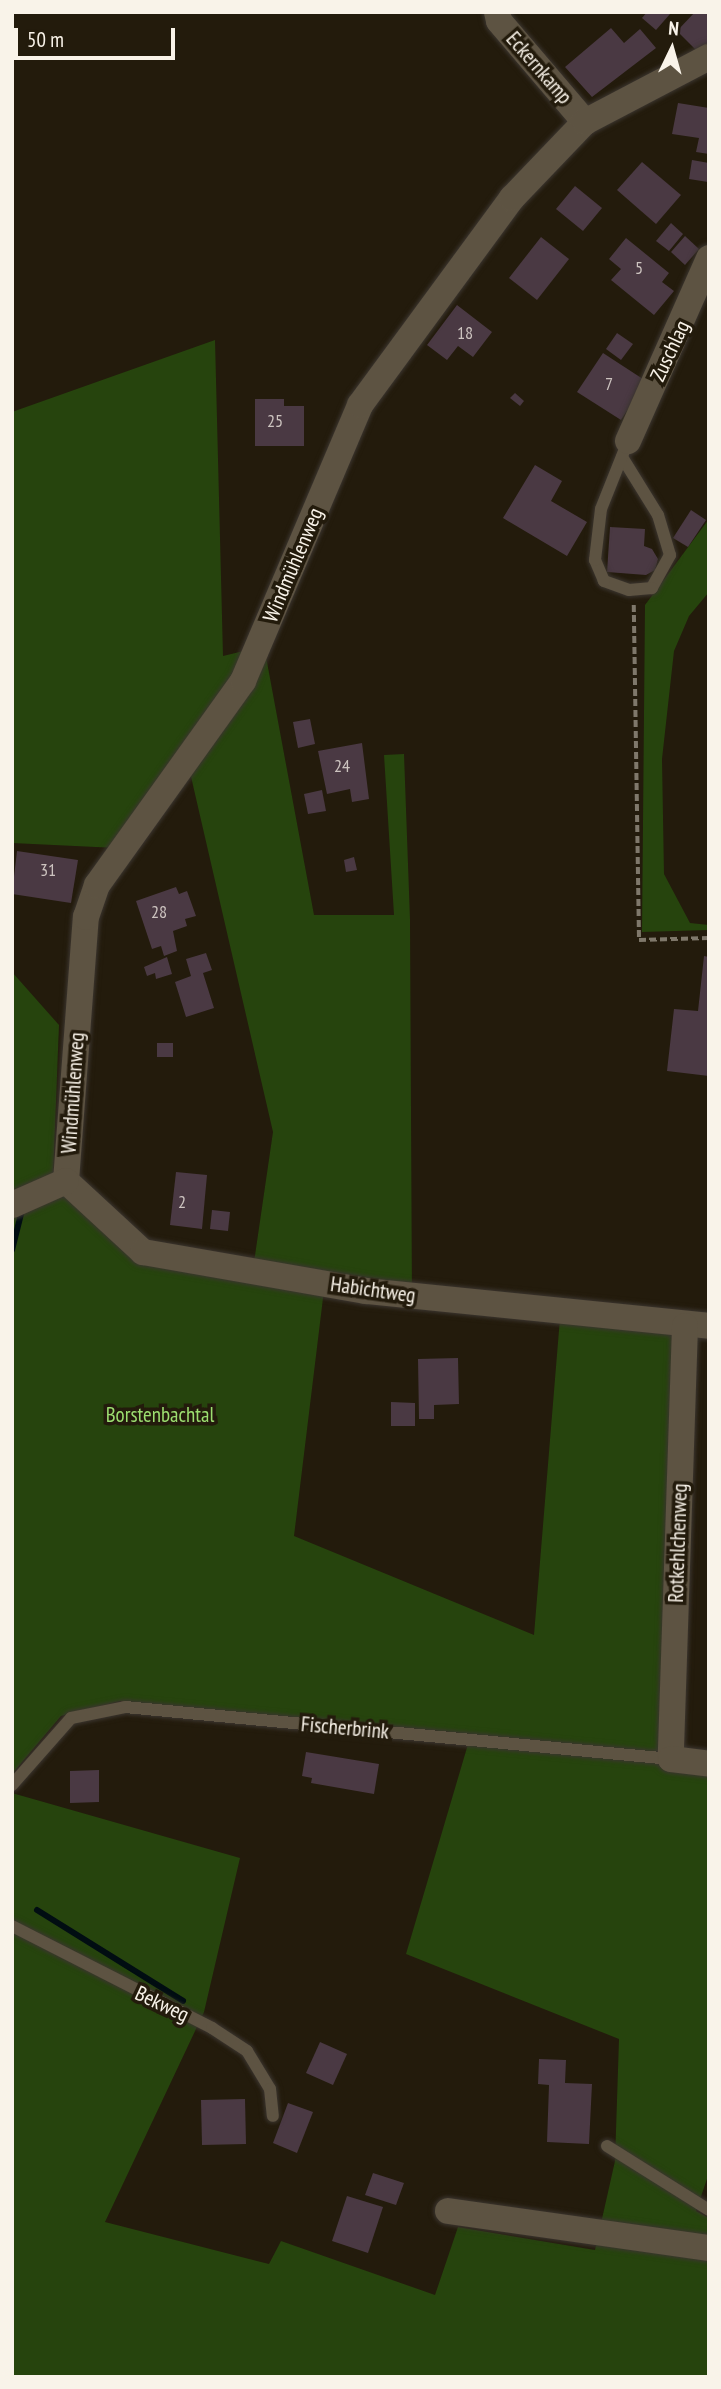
<!DOCTYPE html>
<meta charset="utf-8">
<style>
body{margin:0}
#map{position:relative;width:721px;height:2389px;overflow:hidden;background:#231b0c;font-family:"PT Sans Narrow",sans-serif}
div>[style]{position:absolute}
.green>*{inset:0;background:#26440d}
.stream>*{height:6px;margin:-3px;padding:0 3px;transform-origin:3px;border-radius:3px;background:#010d12}
.building>*{inset:0;background:#4a3943}
.path>*{height:3.5px;margin-top:-1.75px;transform-origin:0;background:repeating-linear-gradient(90deg,#7f786b 0 7px,transparent 0 10.5px)}
.roads{filter:drop-shadow(0 0 2px #3b352f) drop-shadow(0 0 2px #3b352f)}
.lane>*{height:12px;margin:-6px;padding:0 6px;transform-origin:6px;border-radius:6px;background:#5d5342}
.street>*{height:26px;margin:-13px;padding:0 13px;transform-origin:13px;border-radius:13px;background:#5d5342}
span{translate:-50% -50%;white-space:nowrap;text-align:center;line-height:1.15;-webkit-text-stroke:7px #231b0c;paint-order:stroke}
.number-label{font-size:18px;color:#cdc4c0}
.number-label span{-webkit-text-stroke-width:0}
.street-label{font-size:21px;color:#f9f3e9}
.park-label{font-size:21px;color:#9cde70}
.frame{position:absolute;inset:0;border:14px solid #f9f3e9;pointer-events:none}
.north{position:absolute;left:637px;top:14px;width:70px;height:70px;-webkit-text-stroke:5px #231b0c;paint-order:stroke;rotate:5deg;font-size:19px;font-weight:700;line-height:28px;text-align:center;color:#f9f3e9}
.north::after{content:'';display:block;margin:auto;width:24px;height:32px;background:#f9f3e9;clip-path:polygon(50% 0,100% 100%,50% 72%,0 100%)}
.scale{position:absolute;left:14px;top:28px;width:161px;height:32px;box-sizing:border-box;border:4px solid #f9f3e9;border-top:0;padding-left:9px;font-size:21px;line-height:24px;white-space:nowrap;color:#f9f3e9;-webkit-text-stroke:5px #231b0c;paint-order:stroke}
</style>
<div id="map">
<div class="green">
<div style="clip-path:polygon(215px 340px,223px 656px,264px 646px,314px 915px,394px 915px,384px 755px,404px 754px,410px 919px,412px 1301px,324px 1290px,294px 1536px,534px 1635px,560px 1318px,674px 1331px,664px 1760px,709px 1768px,709px 2173px,696px 2211px,709px 2218px,709px 2377px,12px 2377px,12px 1793px,240px 1858px,204px 2012px,105px 2222px,269px 2264px,281px 2241px,435px 2295px,458px 2227px,595px 2250px,615px 2161px,619px 2039px,406px 1954px,471px 1734px,120px 1701px,61px 1716px,12px 1774px,12px 972px,59px 1025px,53px 1178px,137px 1261px,252px 1276px,273px 1132px,186px 755px,117px 848px,12px 843px,12px 412px)"></div>
<div style="clip-path:polygon(709px 519px,709px 592px,689px 616px,674px 651px,662px 759px,664px 874px,690px 923px,709px 925px,709px 930px,642px 932px,645px 605px)"></div>
</div>
<div class="stream">
<div style="left:12px;top:1250px;width:41px;rotate:-76deg"></div>
<div style="left:37px;top:1910px;width:172px;rotate:31.9deg"></div>
</div>
<div class="building">
<div style="clip-path:polygon(647px 12px,669px 12px,670px 14px,656px 30px,642px 18px)"></div>
<div style="clip-path:polygon(695px 12px,709px 12px,709px 49px,702px 56px,677px 31px)"></div>
<div style="clip-path:polygon(611px 28px,624px 43px,640px 29px,656px 48px,592px 97px,565px 67px)"></div>
<div style="clip-path:polygon(678px 103px,709px 108px,709px 154px,696px 152px,699px 138px,672px 134px)"></div>
<div style="clip-path:polygon(692px 160px,709px 163px,708px 182px,689px 179px)"></div>
<div style="clip-path:polygon(642px 162px,681px 195px,656px 224px,617px 190px)"></div>
<div style="clip-path:polygon(575px 186px,602px 208px,583px 231px,556px 209px)"></div>
<div style="clip-path:polygon(671px 223px,683px 234px,669px 251px,656px 241px)"></div>
<div style="clip-path:polygon(685px 236px,699px 249px,685px 265px,671px 252px)"></div>
<div style="clip-path:polygon(541px 237px,569px 259px,537px 300px,509px 278px)"></div>
<div style="clip-path:polygon(626px 238px,669px 273px,662px 282px,674px 291px,654px 315px,611px 280px,621px 269px,609px 259px)"></div>
<div style="clip-path:polygon(457px 305px,492px 332px,473px 357px,458px 346px,447px 360px,427px 345px)"></div>
<div style="clip-path:polygon(617px 333px,633px 344px,621px 360px,606px 349px)"></div>
<div style="clip-path:polygon(603px 353px,646px 381px,621px 420px,577px 392px)"></div>
<div style="clip-path:polygon(515px 393px,524px 401px,520px 406px,510px 398px)"></div>
<div style="clip-path:polygon(255px 399px,284px 399px,284px 406px,304px 406px,304px 446px,255px 446px)"></div>
<div style="clip-path:polygon(535px 465px,562px 481px,551px 501px,587px 522px,567px 556px,503px 518px)"></div>
<div style="clip-path:polygon(691px 510px,706px 520px,688px 547px,673px 538px)"></div>
<div style="clip-path:polygon(610px 527px,645px 529px,644px 546px,652px 549px,658px 559px,655px 570px,646px 575px,607px 572px)"></div>
<div style="clip-path:polygon(310px 719px,315px 744px,298px 748px,293px 722px)"></div>
<div style="clip-path:polygon(362px 743px,369px 799px,352px 802px,350px 789px,327px 794px,318px 751px)"></div>
<div style="clip-path:polygon(322px 790px,326px 811px,308px 814px,304px 794px)"></div>
<div style="clip-path:polygon(17px 851px,78px 860px,71px 903px,12px 894px)"></div>
<div style="clip-path:polygon(354px 857px,357px 870px,346px 872px,344px 860px)"></div>
<div style="clip-path:polygon(176px 887px,179px 894px,187px 891px,196px 916px,185px 919px,187px 926px,173px 931px,177px 951px,164px 956px,161px 946px,152px 949px,136px 901px)"></div>
<div style="clip-path:polygon(206px 953px,212px 970px,203px 973px,214px 1008px,186px 1017px,175px 982px,191px 976px,186px 959px)"></div>
<div style="clip-path:polygon(704px 956px,709px 957px,709px 1076px,667px 1071px,674px 1009px,698px 1011px)"></div>
<div style="clip-path:polygon(167px 957px,172px 974px,156px 979px,155px 973px,147px 976px,144px 967px)"></div>
<div style="clip-path:polygon(157px 1043px,173px 1043px,173px 1057px,157px 1057px)"></div>
<div style="clip-path:polygon(176px 1172px,207px 1175px,202px 1229px,170px 1225px)"></div>
<div style="clip-path:polygon(212px 1210px,230px 1212px,228px 1231px,210px 1229px)"></div>
<div style="clip-path:polygon(458px 1358px,459px 1404px,434px 1405px,434px 1419px,419px 1419px,418px 1359px)"></div>
<div style="clip-path:polygon(391px 1402px,415px 1403px,415px 1426px,391px 1426px)"></div>
<div style="clip-path:polygon(306px 1752px,379px 1764px,374px 1794px,311px 1783px,312px 1778px,302px 1776px)"></div>
<div style="clip-path:polygon(99px 1770px,99px 1802px,70px 1803px,70px 1771px)"></div>
<div style="clip-path:polygon(320px 2042px,347px 2054px,333px 2085px,306px 2073px)"></div>
<div style="clip-path:polygon(539px 2059px,566px 2060px,565px 2083px,592px 2084px,589px 2144px,547px 2142px,549px 2085px,538px 2084px)"></div>
<div style="clip-path:polygon(245px 2099px,246px 2144px,202px 2145px,201px 2100px)"></div>
<div style="clip-path:polygon(288px 2103px,313px 2112px,297px 2153px,273px 2143px)"></div>
<div style="clip-path:polygon(373px 2173px,404px 2183px,396px 2205px,365px 2195px)"></div>
<div style="clip-path:polygon(347px 2196px,383px 2207px,368px 2253px,332px 2241px)"></div>
</div>
<div class="path">
<div style="left:634px;top:605px;width:335px;rotate:89.1deg"></div>
<div style="left:639px;top:940px;width:70px;rotate:-1.6deg"></div>
</div>
<div class="roads">
<div class="lane">
<div style="left:622px;top:457px;width:68px;rotate:58.2deg"></div>
<div style="left:658px;top:515px;width:42px;rotate:73.3deg"></div>
<div style="left:670px;top:555px;width:38px;rotate:119deg"></div>
<div style="left:652px;top:588px;width:23px;rotate:175deg"></div>
<div style="left:629px;top:590px;width:27px;rotate:-160deg"></div>
<div style="left:604px;top:581px;width:23px;rotate:-113deg"></div>
<div style="left:595px;top:560px;width:51px;rotate:-83.3deg"></div>
<div style="left:601px;top:509px;width:73px;rotate:-68.3deg"></div>
<div style="left:12px;top:1785px;width:89px;rotate:-48.6deg"></div>
<div style="left:71px;top:1718px;width:55px;rotate:-11.5deg"></div>
<div style="left:125px;top:1707px;width:548px;rotate:5.44deg"></div>
<div style="left:12px;top:1926px;width:225px;rotate:27deg"></div>
<div style="left:212px;top:2028px;width:42px;rotate:33.3deg"></div>
<div style="left:247px;top:2051px;width:44px;rotate:58.8deg"></div>
<div style="left:270px;top:2089px;width:27px;rotate:84deg"></div>
<div style="left:607px;top:2146px;width:120px;rotate:32.1deg"></div>
</div>
<div class="street">
<div style="left:497px;top:12px;width:9px;rotate:77deg"></div>
<div style="left:499px;top:21px;width:133px;rotate:49.6deg"></div>
<div style="left:628px;top:441px;width:200px;rotate:-66.1deg"></div>
<div style="left:66px;top:1181px;width:265px;rotate:-85.7deg"></div>
<div style="left:86px;top:917px;width:34px;rotate:-71deg"></div>
<div style="left:97px;top:885px;width:251px;rotate:-54.4deg"></div>
<div style="left:243px;top:681px;width:300px;rotate:-67deg"></div>
<div style="left:360px;top:405px;width:257px;rotate:-53.7deg"></div>
<div style="left:512px;top:198px;width:105px;rotate:-46.2deg"></div>
<div style="left:585px;top:122px;width:140px;rotate:-27.7deg"></div>
<div style="left:66px;top:1181px;width:105px;rotate:42.7deg"></div>
<div style="left:143px;top:1252px;width:226px;rotate:9.9deg"></div>
<div style="left:366px;top:1291px;width:345px;rotate:5.8deg"></div>
<div style="left:12px;top:1205px;width:59px;rotate:-24deg"></div>
<div style="left:685px;top:1326px;width:433px;rotate:91.9deg"></div>
<div style="left:671px;top:1759px;width:38px;rotate:7deg"></div>
<div style="left:448px;top:2211px;width:264px;rotate:8.1deg"></div>
</div>
</div>
<div class="number-label">
<span style="left:639px;top:268px">5</span>
<span style="left:465px;top:333px">18</span>
<span style="left:609px;top:384px">7</span>
<span style="left:275px;top:421px">25</span>
<span style="left:342px;top:766px">24</span>
<span style="left:48px;top:870px">31</span>
<span style="left:159px;top:912px">28</span>
<span style="left:182px;top:1202px">2</span>
</div>
<div class="street-label">
<span style="left:539px;top:68px;rotate:49deg">Eckernkamp</span>
<span style="left:670px;top:351px;rotate:-65deg">Zuschlag</span>
<span style="left:293px;top:565px;rotate:-67deg">Windmühlenweg</span>
<span style="left:73px;top:1093px;rotate:-86deg">Windmühlenweg</span>
<span style="left:373px;top:1290px;rotate:8deg">Habichtweg</span>
<span style="left:678px;top:1543px;rotate:-88deg">Rotkehlchenweg</span>
<span style="left:345px;top:1728px;rotate:5deg">Fischerbrink</span>
<span style="left:162px;top:2004px;rotate:25deg">Bekweg</span>
</div>
<div class="park-label">
<span style="left:160px;top:1415px">Borstenbachtal</span>
</div>
<div class="frame"></div>
<div class="north">N</div>
<div class="scale">50 m</div>
</div>
